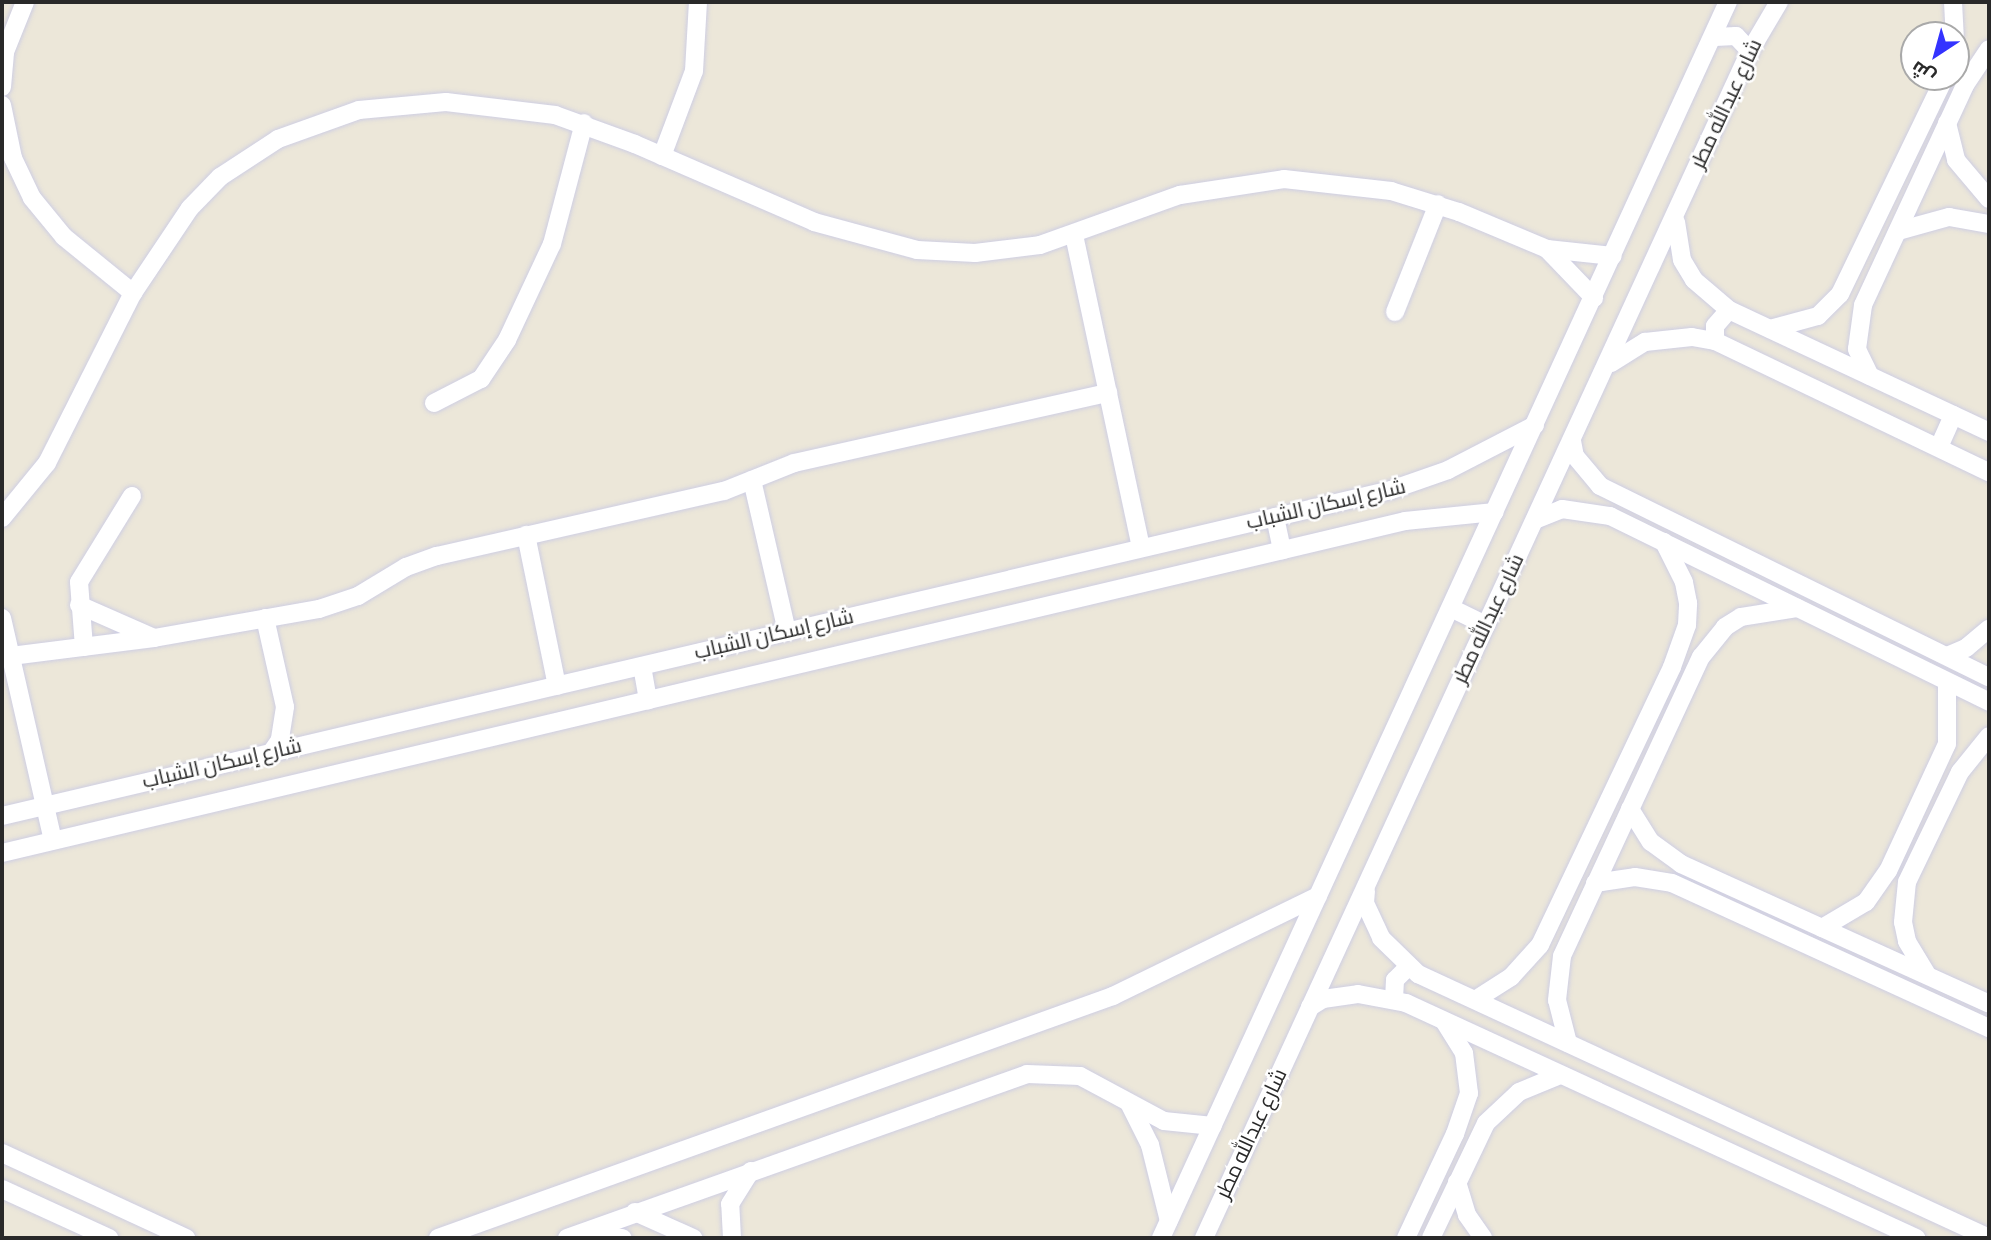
<!DOCTYPE html>
<meta charset="utf-8">
<style>
body{margin:0}
#map{position:relative;width:1991px;height:1240px;overflow:hidden;background:#ece7d9;font-family:"Sofia Sans Condensed",Cairo,sans-serif}
div>[style]{position:absolute}
.roads{filter:drop-shadow(0 0 2px #cecee3) drop-shadow(0 0 2px #cecee3)}
.minor>*{height:18px;margin:-9px;padding:0 9px;transform-origin:9px;border-radius:9px;background:#fff}
span{translate:-50% -50%;white-space:nowrap;text-align:center;line-height:1.15;-webkit-text-stroke:5px #fff;paint-order:stroke}
.street-label{font-size:21px;color:#292929}
.frame{position:absolute;inset:0;border:4px solid #292929;pointer-events:none}
.north{position:absolute;left:1900px;top:21px;width:70px;height:70px;box-sizing:border-box;background:#fff;border:2px solid #a9a9a9;border-radius:50%;rotate:216deg;font-size:19px;font-weight:700;line-height:28px;text-align:center;color:#292929}
.north::after{content:'';display:block;margin:auto;width:24px;height:32px;background:#3433ff;clip-path:polygon(50% 0,100% 100%,50% 72%,0 100%)}
</style>
<div id="map">
<div class="roads">
<div class="minor">
<div style="left:1953px;top:2px;width:33px;rotate:87deg"></div>
<div style="left:1715px;top:37px;width:21px;rotate:-3deg"></div>
<div style="left:1736px;top:36px;width:21px;rotate:47deg"></div>
<div style="left:1956px;top:65px;width:17px;rotate:36deg"></div>
<div style="left:2px;top:87px;width:35px;rotate:-85deg"></div>
<div style="left:5px;top:52px;width:54px;rotate:-68.2deg"></div>
<div style="left:2px;top:105px;width:54px;rotate:78.3deg"></div>
<div style="left:13px;top:158px;width:44px;rotate:64.6deg"></div>
<div style="left:32px;top:198px;width:50px;rotate:50.6deg"></div>
<div style="left:64px;top:237px;width:89px;rotate:39.1deg"></div>
<div style="left:1947px;top:123px;width:38px;rotate:76deg"></div>
<div style="left:1956px;top:160px;width:51px;rotate:49.8deg"></div>
<div style="left:662px;top:156px;width:91px;rotate:-69.4deg"></div>
<div style="left:694px;top:71px;width:69px;rotate:-86.7deg"></div>
<div style="left:1676px;top:222px;width:38px;rotate:81deg"></div>
<div style="left:1682px;top:260px;width:23px;rotate:59deg"></div>
<div style="left:1694px;top:280px;width:46px;rotate:40.6deg"></div>
<div style="left:1729px;top:310px;width:287px;rotate:25.1deg"></div>
<div style="left:1898px;top:231px;width:53px;rotate:-15.4deg"></div>
<div style="left:1949px;top:217px;width:41px;rotate:9.9deg"></div>
<div style="left:1074px;top:235px;width:320px;rotate:77.9deg"></div>
<div style="left:1547px;top:249px;width:68px;rotate:46.2deg"></div>
<div style="left:1395px;top:312px;width:116px;rotate:-68.3deg"></div>
<div style="left:1770px;top:329px;width:50px;rotate:-15.2deg"></div>
<div style="left:1818px;top:316px;width:31px;rotate:-45deg"></div>
<div style="left:1840px;top:294px;width:241px;rotate:-64.2deg"></div>
<div style="left:1715px;top:341px;width:15px;rotate:-90deg"></div>
<div style="left:1715px;top:326px;width:21px;rotate:-49deg"></div>
<div style="left:1611px;top:363px;width:40px;rotate:-32deg"></div>
<div style="left:1645px;top:342px;width:47px;rotate:-6.1deg"></div>
<div style="left:1692px;top:337px;width:23px;rotate:10deg"></div>
<div style="left:1715px;top:341px;width:304px;rotate:25.6deg"></div>
<div style="left:1870px;top:376px;width:30px;rotate:-116deg"></div>
<div style="left:1857px;top:349px;width:44px;rotate:-82.2deg"></div>
<div style="left:1863px;top:305px;width:242px;rotate:-65.1deg"></div>
<div style="left:1965px;top:85px;width:43px;rotate:-56.3deg"></div>
<div style="left:434px;top:403px;width:53px;rotate:-27.1deg"></div>
<div style="left:481px;top:379px;width:47px;rotate:-56.3deg"></div>
<div style="left:507px;top:340px;width:106px;rotate:-64.9deg"></div>
<div style="left:552px;top:244px;width:125px;rotate:-75.2deg"></div>
<div style="left:1572px;top:441px;width:15px;rotate:79deg"></div>
<div style="left:1575px;top:456px;width:39px;rotate:50deg"></div>
<div style="left:1600px;top:486px;width:433px;rotate:26.2deg"></div>
<div style="left:1939px;top:447px;width:35px;rotate:-66deg"></div>
<div style="left:752px;top:480px;width:156px;rotate:77deg"></div>
<div style="left:1275px;top:517px;width:34px;rotate:78deg"></div>
<div style="left:2px;top:518px;width:71px;rotate:-50.7deg"></div>
<div style="left:47px;top:463px;width:191px;rotate:-63.2deg"></div>
<div style="left:133px;top:293px;width:102px;rotate:-56.2deg"></div>
<div style="left:190px;top:208px;width:43px;rotate:-45.9deg"></div>
<div style="left:220px;top:177px;width:69px;rotate:-33.2deg"></div>
<div style="left:278px;top:139px;width:86px;rotate:-19.7deg"></div>
<div style="left:359px;top:110px;width:87px;rotate:-5.3deg"></div>
<div style="left:446px;top:102px;width:110px;rotate:6.8deg"></div>
<div style="left:555px;top:115px;width:85px;rotate:19.9deg"></div>
<div style="left:635px;top:144px;width:195px;rotate:23.5deg"></div>
<div style="left:814px;top:222px;width:107px;rotate:15.2deg"></div>
<div style="left:917px;top:250px;width:58px;rotate:3deg"></div>
<div style="left:975px;top:253px;width:65px;rotate:-7deg"></div>
<div style="left:1040px;top:245px;width:149px;rotate:-19.7deg"></div>
<div style="left:1180px;top:195px;width:105px;rotate:-8.7deg"></div>
<div style="left:1284px;top:179px;width:108px;rotate:6.4deg"></div>
<div style="left:1391px;top:191px;width:71px;rotate:17.2deg"></div>
<div style="left:1459px;top:212px;width:95px;rotate:22.8deg"></div>
<div style="left:1547px;top:249px;width:66px;rotate:6.1deg"></div>
<div style="left:1535px;top:520px;width:29px;rotate:-22deg"></div>
<div style="left:1562px;top:509px;width:49px;rotate:8.3deg"></div>
<div style="left:1610px;top:516px;width:422px;rotate:26.1deg"></div>
<div style="left:526px;top:535px;width:154px;rotate:78.4deg"></div>
<div style="left:79px;top:605px;width:82px;rotate:23.7deg"></div>
<div style="left:1451px;top:608px;width:39px;rotate:26deg"></div>
<div style="left:2px;top:618px;width:228px;rotate:77.1deg"></div>
<div style="left:265px;top:618px;width:91px;rotate:77.3deg"></div>
<div style="left:285px;top:707px;width:33px;rotate:99deg"></div>
<div style="left:280px;top:740px;width:16px;rotate:125deg"></div>
<div style="left:84px;top:647px;width:65px;rotate:-94.4deg"></div>
<div style="left:79px;top:582px;width:101px;rotate:-58.4deg"></div>
<div style="left:11px;top:656px;width:144px;rotate:-7.2deg"></div>
<div style="left:154px;top:638px;width:168px;rotate:-10deg"></div>
<div style="left:319px;top:609px;width:41px;rotate:-18.4deg"></div>
<div style="left:358px;top:596px;width:56px;rotate:-31.1deg"></div>
<div style="left:406px;top:567px;width:33px;rotate:-20deg"></div>
<div style="left:437px;top:556px;width:294px;rotate:-12.8deg"></div>
<div style="left:724px;top:491px;width:75px;rotate:-21.8deg"></div>
<div style="left:794px;top:463px;width:322px;rotate:-12.6deg"></div>
<div style="left:1947px;top:656px;width:21px;rotate:-23deg"></div>
<div style="left:1966px;top:648px;width:30px;rotate:-40deg"></div>
<div style="left:642px;top:666px;width:35px;rotate:80deg"></div>
<div style="left:1630px;top:809px;width:39px;rotate:58deg"></div>
<div style="left:1651px;top:842px;width:37px;rotate:36deg"></div>
<div style="left:1681px;top:864px;width:338px;rotate:24.4deg"></div>
<div style="left:2px;top:816px;width:1427px;rotate:-13.21deg"></div>
<div style="left:1391px;top:490px;width:60px;rotate:-19.3deg"></div>
<div style="left:1448px;top:470px;width:98px;rotate:-27.3deg"></div>
<div style="left:2px;top:853px;width:1442px;rotate:-13.31deg"></div>
<div style="left:1405px;top:521px;width:90px;rotate:-5.7deg"></div>
<div style="left:1595px;top:883px;width:40px;rotate:-8.5deg"></div>
<div style="left:1635px;top:877px;width:37px;rotate:9deg"></div>
<div style="left:1672px;top:883px;width:349px;rotate:24.6deg"></div>
<div style="left:1366px;top:891px;width:12px;rotate:95deg"></div>
<div style="left:1365px;top:903px;width:38px;rotate:65deg"></div>
<div style="left:1381px;top:938px;width:52px;rotate:44.2deg"></div>
<div style="left:1418px;top:974px;width:629px;rotate:24.81deg"></div>
<div style="left:1822px;top:928px;width:51px;rotate:-30.6deg"></div>
<div style="left:1866px;top:902px;width:38px;rotate:-55deg"></div>
<div style="left:1888px;top:871px;width:140px;rotate:-65.1deg"></div>
<div style="left:1947px;top:744px;width:62px;rotate:-90deg"></div>
<div style="left:1926px;top:973px;width:37px;rotate:-121deg"></div>
<div style="left:1907px;top:941px;width:19px;rotate:-102deg"></div>
<div style="left:1903px;top:922px;width:40px;rotate:-84.3deg"></div>
<div style="left:1907px;top:882px;width:122px;rotate:-64.3deg"></div>
<div style="left:1960px;top:772px;width:46px;rotate:-51.1deg"></div>
<div style="left:1394px;top:999px;width:19px;rotate:-87deg"></div>
<div style="left:1395px;top:980px;width:18px;rotate:-45deg"></div>
<div style="left:1475px;top:1000px;width:43px;rotate:-32.6deg"></div>
<div style="left:1511px;top:977px;width:43px;rotate:-47.8deg"></div>
<div style="left:1540px;top:945px;width:308px;rotate:-64.6deg"></div>
<div style="left:1672px;top:667px;width:45px;rotate:-70.3deg"></div>
<div style="left:1687px;top:625px;width:22px;rotate:-87deg"></div>
<div style="left:1688px;top:603px;width:21px;rotate:-101deg"></div>
<div style="left:1684px;top:582px;width:45px;rotate:-116.6deg"></div>
<div style="left:1310px;top:1007px;width:15px;rotate:-32deg"></div>
<div style="left:1323px;top:999px;width:35px;rotate:-8deg"></div>
<div style="left:1358px;top:994px;width:49px;rotate:10.6deg"></div>
<div style="left:1406px;top:1003px;width:562px;rotate:24.74deg"></div>
<div style="left:1568px;top:1043px;width:44px;rotate:-104.3deg"></div>
<div style="left:1557px;top:1000px;width:44px;rotate:-83.5deg"></div>
<div style="left:1562px;top:956px;width:330px;rotate:-65.1deg"></div>
<div style="left:1701px;top:657px;width:38px;rotate:-51deg"></div>
<div style="left:1725px;top:627px;width:19px;rotate:-32deg"></div>
<div style="left:1741px;top:617px;width:57px;rotate:-9.1deg"></div>
<div style="left:1129px;top:1103px;width:47px;rotate:63.4deg"></div>
<div style="left:1150px;top:1145px;width:78px;rotate:76deg"></div>
<div style="left:2px;top:1153px;width:203px;rotate:24.8deg"></div>
<div style="left:1457px;top:1182px;width:34px;rotate:73deg"></div>
<div style="left:1467px;top:1215px;width:28px;rotate:55deg"></div>
<div style="left:2px;top:1189px;width:118px;rotate:24.6deg"></div>
<div style="left:635px;top:1212px;width:64px;rotate:24.1deg"></div>
<div style="left:586px;top:1233px;width:37px;rotate:8deg"></div>
<div style="left:438px;top:1238px;width:717px;rotate:-19.72deg"></div>
<div style="left:1113px;top:996px;width:228px;rotate:-26deg"></div>
<div style="left:567px;top:1238px;width:488px;rotate:-19.6deg"></div>
<div style="left:1027px;top:1074px;width:53px;rotate:2.2deg"></div>
<div style="left:1080px;top:1076px;width:95px;rotate:28.2deg"></div>
<div style="left:1164px;top:1121px;width:49px;rotate:5.8deg"></div>
<div style="left:732px;top:1238px;width:34px;rotate:-93deg"></div>
<div style="left:730px;top:1204px;width:39px;rotate:-58deg"></div>
<div style="left:1161px;top:1238px;width:1360px;rotate:-65.36deg"></div>
<div style="left:1204px;top:1238px;width:1307px;rotate:-65.3deg"></div>
<div style="left:1750px;top:51px;width:57px;rotate:-59.4deg"></div>
<div style="left:1406px;top:1238px;width:115px;rotate:-64.8deg"></div>
<div style="left:1455px;top:1134px;width:43px;rotate:-71.1deg"></div>
<div style="left:1469px;top:1093px;width:40px;rotate:-97.1deg"></div>
<div style="left:1464px;top:1053px;width:36px;rotate:-122deg"></div>
<div style="left:1431px;top:1238px;width:127px;rotate:-64.4deg"></div>
<div style="left:1486px;top:1123px;width:45px;rotate:-43.2deg"></div>
<div style="left:1519px;top:1092px;width:44px;rotate:-22.5deg"></div>
</div>
</div>
<div class="street-label">
<span style="left:1727px;top:104px;rotate:-65deg">شارع عبدالله مطر</span>
<span style="left:1326px;top:505px;rotate:-13deg">شارع إسكان الشباب</span>
<span style="left:1489px;top:619px;rotate:-65deg">شارع عبدالله مطر</span>
<span style="left:774px;top:635px;rotate:-13deg">شارع إسكان الشباب</span>
<span style="left:222px;top:764px;rotate:-13deg">شارع إسكان الشباب</span>
<span style="left:1252px;top:1134px;rotate:-65deg">شارع عبدالله مطر</span>
</div>
<div class="frame"></div>
<div class="north">ش</div>
</div>
